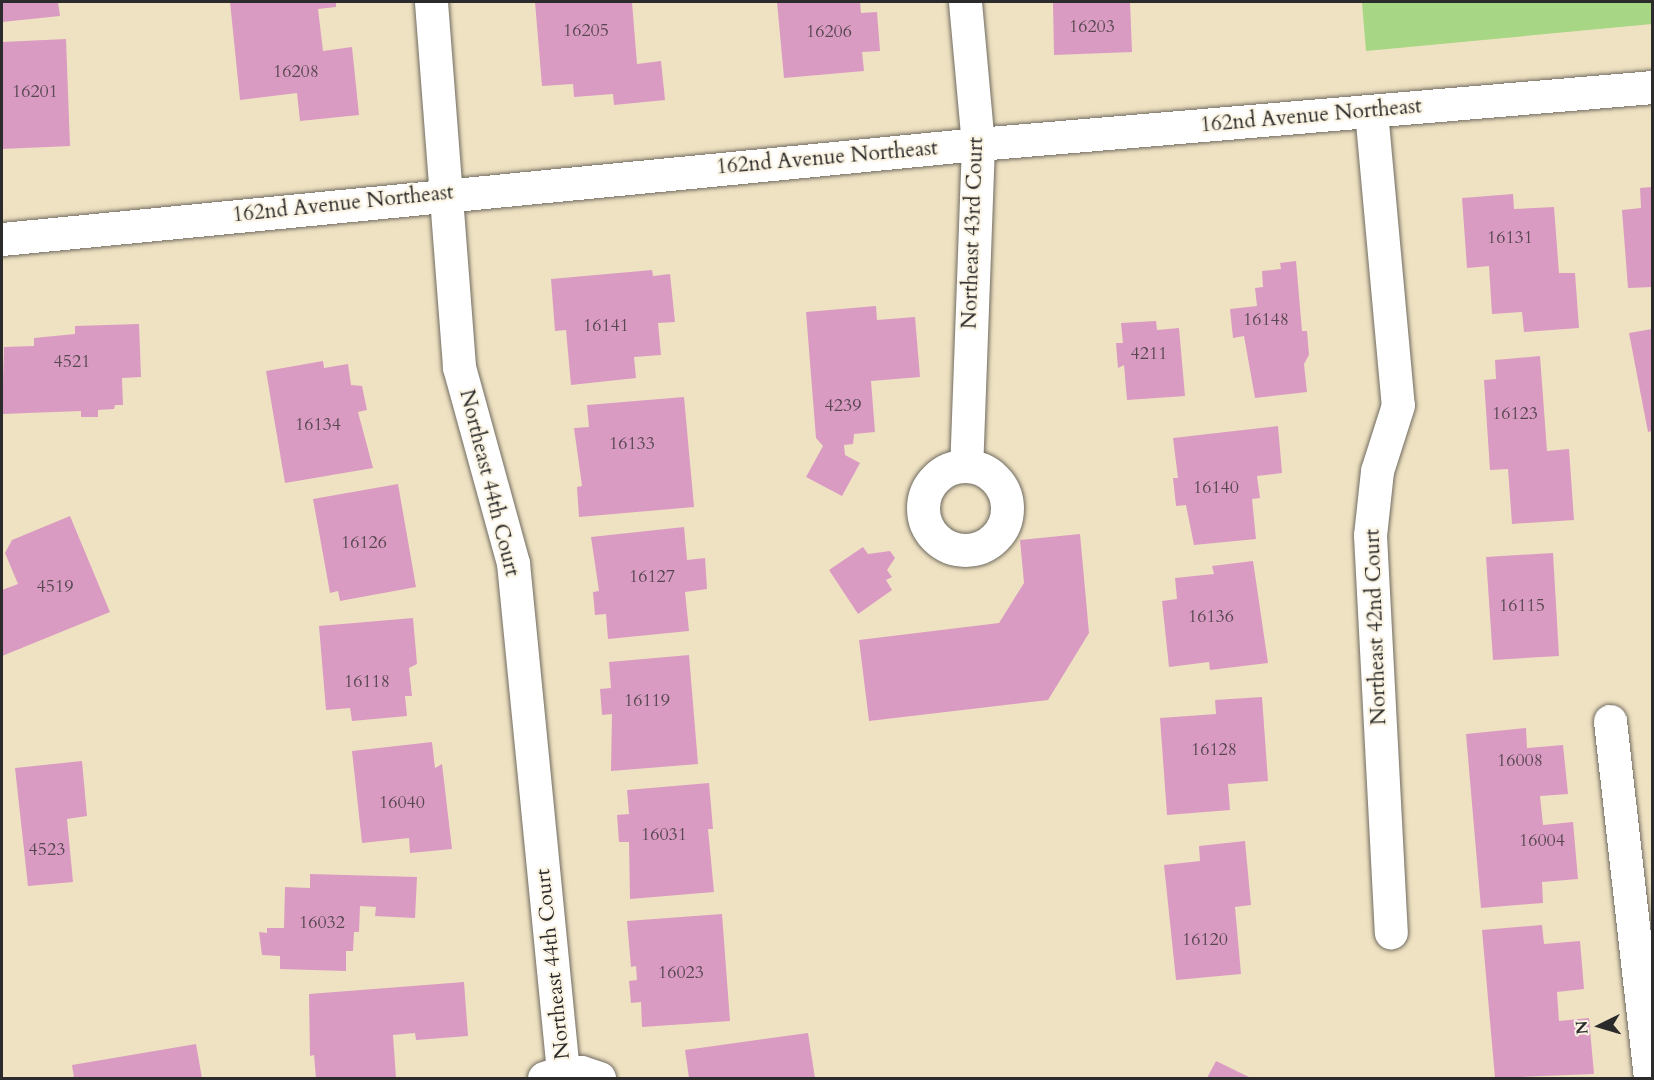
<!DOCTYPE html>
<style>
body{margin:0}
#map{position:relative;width:1654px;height:1080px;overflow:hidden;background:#efe2c2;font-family:Cardo,serif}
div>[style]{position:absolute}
.green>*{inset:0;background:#a7d684}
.building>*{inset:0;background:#da9bc2}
.roads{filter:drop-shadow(0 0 2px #706b60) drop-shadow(0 0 2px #706b60)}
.street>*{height:33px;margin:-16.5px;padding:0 16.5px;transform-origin:16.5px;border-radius:16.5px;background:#fff}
.street>.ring{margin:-16.5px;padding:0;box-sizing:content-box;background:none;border:33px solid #fff;border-radius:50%}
span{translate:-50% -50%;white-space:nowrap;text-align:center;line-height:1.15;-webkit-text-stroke:4.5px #fcf5e5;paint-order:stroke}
.number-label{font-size:18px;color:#574751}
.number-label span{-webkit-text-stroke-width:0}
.street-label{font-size:21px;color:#2b2b2b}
.frame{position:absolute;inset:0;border:3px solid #2b2b2b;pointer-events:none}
.north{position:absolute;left:1570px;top:996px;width:60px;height:60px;-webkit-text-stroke:4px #fcf5e5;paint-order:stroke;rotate:265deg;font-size:16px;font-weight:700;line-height:24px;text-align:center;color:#2b2b2b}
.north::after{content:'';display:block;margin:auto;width:21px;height:27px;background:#2b2b2b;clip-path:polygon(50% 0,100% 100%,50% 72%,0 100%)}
</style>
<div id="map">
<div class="green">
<div style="clip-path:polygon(1362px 2px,1652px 2px,1652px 24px,1366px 51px)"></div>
</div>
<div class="building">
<div style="clip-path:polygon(2px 2px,58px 2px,60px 16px,2px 22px)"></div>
<div style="clip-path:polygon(230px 2px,336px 2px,336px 7px,318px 9px,323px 51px,352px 47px,359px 115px,300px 121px,297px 93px,240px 100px)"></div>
<div style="clip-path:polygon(535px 2px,632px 2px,637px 64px,661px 61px,665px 100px,614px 105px,613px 94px,574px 97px,573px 84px,542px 86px)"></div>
<div style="clip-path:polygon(777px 2px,860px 2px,861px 13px,877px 12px,880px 51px,862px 52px,864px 71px,784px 78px)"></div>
<div style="clip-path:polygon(1053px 2px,1130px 2px,1132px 52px,1054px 55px)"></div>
<div style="clip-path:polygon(66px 39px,70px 146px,2px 149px,2px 42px)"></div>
<div style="clip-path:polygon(1652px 187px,1652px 287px,1628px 288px,1622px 210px,1641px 208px,1640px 188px)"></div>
<div style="clip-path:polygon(1513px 194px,1514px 209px,1554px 207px,1559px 273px,1575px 273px,1579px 328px,1524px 332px,1522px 312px,1492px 314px,1489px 266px,1467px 268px,1462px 198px)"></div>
<div style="clip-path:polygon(1296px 261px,1302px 331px,1307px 331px,1309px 355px,1304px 364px,1307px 392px,1255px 398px,1244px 336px,1233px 338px,1230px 309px,1257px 306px,1255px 288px,1263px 287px,1262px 271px,1281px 269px,1280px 263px)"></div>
<div style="clip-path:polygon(652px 270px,653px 276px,670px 274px,675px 322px,658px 323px,661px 355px,634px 357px,636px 378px,571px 385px,566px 330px,555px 331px,551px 279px)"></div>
<div style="clip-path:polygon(876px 306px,877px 320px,915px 317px,920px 377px,871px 381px,875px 432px,854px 434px,853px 444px,844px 445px,845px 455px,860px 463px,842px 496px,806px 477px,823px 446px,816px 438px,806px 312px)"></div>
<div style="clip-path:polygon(1156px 321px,1157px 330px,1179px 328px,1185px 396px,1127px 400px,1124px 365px,1118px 368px,1116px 343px,1123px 343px,1121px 323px)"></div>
<div style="clip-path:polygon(139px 324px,141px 377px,122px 378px,123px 405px,115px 405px,114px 409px,98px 410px,98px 417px,81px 417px,81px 411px,2px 414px,4px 347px,34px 346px,34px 338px,75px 334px,75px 326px)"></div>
<div style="clip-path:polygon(1652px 329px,1652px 431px,1648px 432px,1629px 333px)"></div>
<div style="clip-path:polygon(1540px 356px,1547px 451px,1569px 449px,1574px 520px,1512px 524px,1508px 469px,1490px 470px,1484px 380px,1496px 379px,1495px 360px)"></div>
<div style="clip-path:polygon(323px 361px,324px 368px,348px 364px,351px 385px,362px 386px,367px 410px,358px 412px,373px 468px,285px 483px,266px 371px)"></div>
<div style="clip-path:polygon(684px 397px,694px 507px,579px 517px,577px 487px,582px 486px,574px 428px,589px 427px,587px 405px)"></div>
<div style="clip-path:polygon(1278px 426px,1282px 473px,1257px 476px,1260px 498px,1252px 499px,1256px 539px,1194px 545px,1186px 505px,1176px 506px,1173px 478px,1178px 478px,1173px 438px)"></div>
<div style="clip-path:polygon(398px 484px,416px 587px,340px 601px,338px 591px,330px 593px,313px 499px)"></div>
<div style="clip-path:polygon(70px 516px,110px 612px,2px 656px,2px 590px,18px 584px,5px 553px,12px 540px)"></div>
<div style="clip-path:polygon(684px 527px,687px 560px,705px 558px,707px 589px,685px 592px,689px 631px,608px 639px,606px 614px,595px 615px,593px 592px,599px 591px,591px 537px)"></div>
<div style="clip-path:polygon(1080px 534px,1089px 633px,1048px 700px,869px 721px,859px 640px,999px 623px,1024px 583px,1020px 540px)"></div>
<div style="clip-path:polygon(863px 547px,868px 554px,890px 551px,895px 558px,887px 570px,892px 577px,886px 580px,892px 590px,858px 614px,829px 570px)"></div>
<div style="clip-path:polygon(1553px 553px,1559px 656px,1493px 660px,1486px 557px)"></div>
<div style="clip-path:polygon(1253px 561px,1268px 663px,1210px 670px,1209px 662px,1169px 667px,1162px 601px,1177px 599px,1175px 578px,1214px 574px,1212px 566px)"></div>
<div style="clip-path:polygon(413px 618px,417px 664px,409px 668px,412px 696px,405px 696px,407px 716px,352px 721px,350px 708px,326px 710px,319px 626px)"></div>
<div style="clip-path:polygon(689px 655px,698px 764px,611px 771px,612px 714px,602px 715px,600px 689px,611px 688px,609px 662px)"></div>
<div style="clip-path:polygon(1262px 697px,1268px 781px,1228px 784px,1230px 810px,1167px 815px,1160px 718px,1216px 714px,1215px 700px)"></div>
<div style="clip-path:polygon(1526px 728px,1527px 748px,1563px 745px,1568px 794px,1540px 796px,1543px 825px,1573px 822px,1578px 879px,1542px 882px,1543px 903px,1481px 908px,1466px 734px)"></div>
<div style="clip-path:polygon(432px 742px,435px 768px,442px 764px,452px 849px,410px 853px,409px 838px,362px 843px,352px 751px)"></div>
<div style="clip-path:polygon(82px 761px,87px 816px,67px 819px,73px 882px,28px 886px,15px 768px)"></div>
<div style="clip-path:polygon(709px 783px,713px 829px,708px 829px,714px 892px,630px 899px,629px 842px,619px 842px,617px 815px,629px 814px,627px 790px)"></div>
<div style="clip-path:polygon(1245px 841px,1251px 905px,1235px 907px,1241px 974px,1176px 980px,1164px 865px,1200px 861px,1199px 846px)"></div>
<div style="clip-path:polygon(310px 874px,417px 877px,415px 918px,375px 916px,376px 907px,360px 906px,359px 932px,354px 932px,353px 951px,346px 951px,346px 971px,280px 969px,280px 956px,262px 955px,259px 932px,267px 933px,267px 928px,284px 928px,285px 887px,310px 888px)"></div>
<div style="clip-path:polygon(722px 914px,730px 1021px,642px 1027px,641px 1002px,631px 1003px,629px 981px,637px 980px,636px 966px,631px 967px,627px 921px)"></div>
<div style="clip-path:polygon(1542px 925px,1544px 944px,1580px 941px,1584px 989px,1557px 992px,1559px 1021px,1589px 1018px,1594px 1074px,1495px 1078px,1482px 930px)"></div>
<div style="clip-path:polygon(464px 982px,468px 1036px,416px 1040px,415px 1033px,393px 1035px,396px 1078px,316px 1078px,314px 1055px,310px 1056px,309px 994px)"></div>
<div style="clip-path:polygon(808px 1033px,815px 1078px,689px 1078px,685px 1050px)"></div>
<div style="clip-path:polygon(196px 1044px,202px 1078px,74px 1078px,72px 1065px)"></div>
<div style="clip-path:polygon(1216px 1061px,1251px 1078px,1207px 1078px)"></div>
</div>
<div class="roads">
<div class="street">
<div style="left:431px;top:2px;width:366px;rotate:85.6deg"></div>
<div style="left:459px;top:367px;width:203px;rotate:74.6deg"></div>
<div style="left:513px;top:563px;width:511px;rotate:84.39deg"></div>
<div style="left:965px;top:2px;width:143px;rotate:84.8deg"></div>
<div style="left:978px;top:144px;width:322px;rotate:92.1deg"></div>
<div style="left:1371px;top:111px;width:295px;rotate:84.8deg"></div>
<div style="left:1398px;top:405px;width:69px;rotate:107.7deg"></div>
<div style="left:1377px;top:471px;width:64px;rotate:96.2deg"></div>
<div style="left:1370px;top:535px;width:398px;rotate:87deg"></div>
<div style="left:2px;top:239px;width:981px;rotate:-5.56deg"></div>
<div style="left:978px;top:144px;width:676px;rotate:-4.83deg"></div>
<div class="ring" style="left:923px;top:466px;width:51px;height:51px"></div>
<div style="left:1610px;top:721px;width:359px;rotate:83.6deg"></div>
<div style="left:544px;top:1078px;width:20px;rotate:-18deg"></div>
<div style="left:563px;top:1072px;width:18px"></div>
<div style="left:581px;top:1072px;width:19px;rotate:18deg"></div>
</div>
</div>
<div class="number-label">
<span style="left:1092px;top:27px">16203</span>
<span style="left:586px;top:31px">16205</span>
<span style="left:829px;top:32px">16206</span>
<span style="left:296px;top:72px">16208</span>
<span style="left:35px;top:92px">16201</span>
<span style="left:1510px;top:238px">16131</span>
<span style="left:1266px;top:320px">16148</span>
<span style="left:606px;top:326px">16141</span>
<span style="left:1149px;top:354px">4211</span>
<span style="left:72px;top:362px">4521</span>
<span style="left:843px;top:406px">4239</span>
<span style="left:1515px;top:414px">16123</span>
<span style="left:318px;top:425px">16134</span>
<span style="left:632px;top:444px">16133</span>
<span style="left:1216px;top:488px">16140</span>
<span style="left:364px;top:543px">16126</span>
<span style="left:652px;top:577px">16127</span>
<span style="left:55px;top:587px">4519</span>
<span style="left:1522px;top:606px">16115</span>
<span style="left:1211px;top:617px">16136</span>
<span style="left:367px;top:682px">16118</span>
<span style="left:647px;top:701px">16119</span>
<span style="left:1214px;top:750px">16128</span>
<span style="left:1520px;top:761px">16008</span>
<span style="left:402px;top:803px">16040</span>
<span style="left:664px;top:835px">16031</span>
<span style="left:1542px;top:841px">16004</span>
<span style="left:47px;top:850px">4523</span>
<span style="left:322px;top:923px">16032</span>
<span style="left:1205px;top:940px">16120</span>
<span style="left:681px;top:973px">16023</span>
</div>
<div class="street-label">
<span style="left:1311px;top:116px;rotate:-5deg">162nd Avenue Northeast</span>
<span style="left:827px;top:158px;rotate:-5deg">162nd Avenue Northeast</span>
<span style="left:343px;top:204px;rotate:-6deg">162nd Avenue Northeast</span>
<span style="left:973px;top:233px;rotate:-88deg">Northeast 43rd Court</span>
<span style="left:489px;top:483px;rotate:76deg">Northeast 44th Court</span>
<span style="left:1376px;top:627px;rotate:-92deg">Northeast 42nd Court</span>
<span style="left:553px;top:964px;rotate:-96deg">Northeast 44th Court</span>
</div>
<div class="frame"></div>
<div class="north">N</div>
</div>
